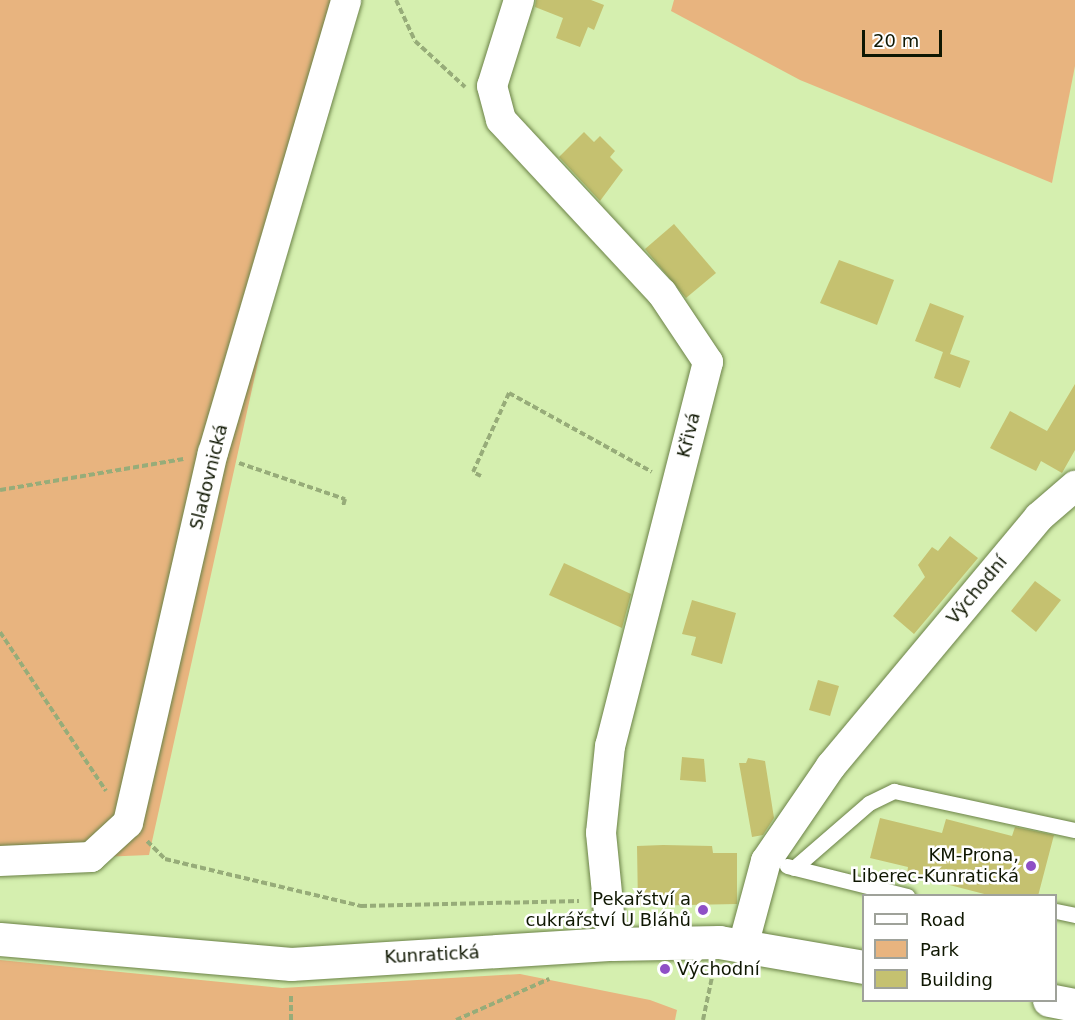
<!DOCTYPE html>
<meta charset="utf-8">
<style>
body{margin:0}
#map{position:relative;width:1075px;height:1020px;overflow:hidden;background:#d5efaf;font-family:"DejaVu Sans",sans-serif}
div>[style]{position:absolute}
.green>*{inset:0;background:#e8b47f}
.building>*{inset:0;background:#c5c170}
.path>*{height:4px;margin-top:-2px;transform-origin:0;background:repeating-linear-gradient(90deg,#97ac79 0 6px,transparent 0 9px)}
.roads{filter:drop-shadow(0 0 2px #6b8247) drop-shadow(0 0 2px #6b8247)}
.lane>*{height:15px;margin:-7.5px;padding:0 7.5px;transform-origin:7.5px;border-radius:7.5px;background:#fff}
.street>*{height:30px;margin:-15px;padding:0 15px;transform-origin:15px;border-radius:15px;background:#fff}
.secondary>*{height:33px;margin:-16.5px;padding:0 16.5px;transform-origin:16.5px;border-radius:16.5px;background:#fff}
.dots>*{width:16px;height:16px;translate:-50% -50%;box-sizing:border-box;border:3px solid #fff;border-radius:50%}
span{translate:-50% -50%;white-space:nowrap;text-align:center;line-height:1.15;-webkit-text-stroke:5px #fff;paint-order:stroke}
.street-label{font-size:18px;color:#0f1702}
.poi-label{font-size:18px;color:#0f1702}
.right{translate:-100% -50%;text-align:right}
.left{translate:0 -50%;text-align:left}
.legend{position:absolute;left:862px;top:894px;width:195px;height:108px;box-sizing:border-box;background:#fff;border:2px solid #9fa29a;margin:0;padding:8px 10px;list-style:none;font-size:18px;color:#0f1702}
.legend li{display:flex;align-items:center;gap:12px;height:30px}
.legend b{width:30px;border:2px solid #9fa29a}
.scale{position:absolute;left:862px;top:30px;width:80px;height:27px;box-sizing:border-box;border:3px solid #0f1702;border-top:0;padding-left:8px;font-size:18px;line-height:21px;white-space:nowrap;color:#0f1702;-webkit-text-stroke:4px #fff;paint-order:stroke}
</style>
<div id="map">
<div class="green">
<div style="clip-path:polygon(0 0,338px 0,149px 855px,0 861px)"></div>
<div style="clip-path:polygon(674px 0,1075px 0,1075px 66px,1052px 183px,800px 80px,671px 11px)"></div>
<div style="clip-path:polygon(0 960px,282px 988px,520px 974px,650px 1000px,677px 1010px,675px 1020px,0 1020px)"></div>
</div>
<div class="building">
<div style="clip-path:polygon(536px 0,591px 0,604px 5px,594px 30px,588px 27px,580px 47px,556px 38px,563px 18px,535px 7px)"></div>
<div style="clip-path:polygon(584px 132px,594px 142px,600px 136px,615px 151px,610px 157px,623px 170px,600px 201px,559px 157px)"></div>
<div style="clip-path:polygon(674px 224px,716px 273px,686px 298px,645px 249px)"></div>
<div style="clip-path:polygon(839px 260px,894px 280px,877px 325px,820px 303px)"></div>
<div style="clip-path:polygon(930px 303px,964px 316px,950px 354px,970px 361px,960px 388px,934px 378px,943px 352px,915px 341px)"></div>
<div style="clip-path:polygon(1075px 384px,1075px 450px,1062px 473px,1041px 461px,1036px 471px,990px 448px,1010px 411px,1047px 431px)"></div>
<div style="clip-path:polygon(950px 536px,978px 558px,914px 634px,893px 616px,925px 577px,918px 565px,932px 547px,938px 551px)"></div>
<div style="clip-path:polygon(564px 563px,631px 594px,622px 628px,549px 595px)"></div>
<div style="clip-path:polygon(1035px 581px,1061px 600px,1036px 632px,1011px 611px)"></div>
<div style="clip-path:polygon(692px 600px,736px 613px,722px 664px,691px 655px,696px 637px,682px 634px)"></div>
<div style="clip-path:polygon(818px 680px,839px 686px,830px 716px,809px 710px)"></div>
<div style="clip-path:polygon(682px 757px,704px 759px,706px 782px,680px 780px)"></div>
<div style="clip-path:polygon(748px 758px,765px 761px,774px 818px,763px 835px,752px 837px,739px 763px,746px 763px)"></div>
<div style="clip-path:polygon(880px 818px,942px 833px,946px 819px,1012px 836px,1015px 827px,1054px 835px,1038px 896px,992px 896px,907px 874px,908px 867px,870px 858px)"></div>
<div style="clip-path:polygon(663px 845px,712px 846px,713px 853px,737px 853px,737px 904px,638px 906px,637px 846px)"></div>
</div>
<div class="path">
<div style="left:396px;top:0;width:45px;rotate:65.1deg"></div>
<div style="left:415px;top:41px;width:68px;rotate:42.6deg"></div>
<div style="left:239px;top:463px;width:112px;rotate:18.8deg"></div>
<div style="left:345px;top:499px;width:7px;rotate:106deg"></div>
<div style="left:481px;top:476px;width:9px;rotate:-153deg"></div>
<div style="left:473px;top:472px;width:87px;rotate:-65.5deg"></div>
<div style="left:509px;top:393px;width:163px;rotate:28.9deg"></div>
<div style="left:0;top:490px;width:186px;rotate:-9.6deg"></div>
<div style="left:0;top:632px;width:191px;rotate:56.3deg"></div>
<div style="left:147px;top:841px;width:25px;rotate:45deg"></div>
<div style="left:165px;top:859px;width:202px;rotate:13.5deg"></div>
<div style="left:361px;top:906px;width:218px;rotate:-1.3deg"></div>
<div style="left:291px;top:1020px;width:26px;rotate:-90deg"></div>
<div style="left:456px;top:1020px;width:102px;rotate:-23.8deg"></div>
<div style="left:703px;top:1020px;width:49px;rotate:-78.2deg"></div>
</div>
<div class="roads">
<div class="lane">
<div style="left:787px;top:866px;width:124px;rotate:14deg"></div>
<div style="left:794px;top:868px;width:99px;rotate:-40.9deg"></div>
<div style="left:869px;top:803px;width:28px;rotate:-26deg"></div>
<div style="left:894px;top:791px;width:185px;rotate:12.2deg"></div>
<div style="left:1056px;top:911px;width:19px;rotate:12deg"></div>
</div>
<div class="street">
<div style="left:519px;top:0;width:90px;rotate:107.4deg"></div>
<div style="left:492px;top:86px;width:35px;rotate:75deg"></div>
<div style="left:501px;top:120px;width:236px;rotate:47.1deg"></div>
<div style="left:662px;top:293px;width:83px;rotate:56.3deg"></div>
<div style="left:708px;top:362px;width:396px;rotate:104.3deg"></div>
<div style="left:610px;top:746px;width:87px;rotate:95.9deg"></div>
<div style="left:601px;top:833px;width:112px;rotate:84.3deg"></div>
<div style="left:0;top:861px;width:91px;rotate:-2.5deg"></div>
<div style="left:91px;top:857px;width:50px;rotate:-42.6deg"></div>
<div style="left:128px;top:823px;width:380px;rotate:-77.1deg"></div>
<div style="left:213px;top:453px;width:472px;rotate:-73.6deg"></div>
<div style="left:743px;top:946px;width:88px;rotate:-74.9deg"></div>
<div style="left:766px;top:861px;width:115px;rotate:-55.6deg"></div>
<div style="left:831px;top:766px;width:324px;rotate:-50.1deg"></div>
<div style="left:1039px;top:517px;width:48px;rotate:-40.7deg"></div>
</div>
<div class="secondary">
<div style="left:0;top:939px;width:292px;rotate:4.9deg"></div>
<div style="left:291px;top:964px;width:322px;rotate:-3.6deg"></div>
<div style="left:612px;top:944px;width:107px;rotate:-1.1deg"></div>
<div style="left:719px;top:942px;width:147px;rotate:9.8deg"></div>
<div style="left:1049px;top:1000px;width:26px;rotate:11deg"></div>
</div>
</div>
<div class="dots">
<div style="left:1031px;top:866px;background:#8f50c6"></div>
<div style="left:703px;top:910px;background:#8f50c6"></div>
<div style="left:665px;top:969px;background:#8f50c6"></div>
</div>
<div class="street-label">
<span style="left:689px;top:435px;rotate:-76deg">Křivá</span>
<span style="left:209px;top:477px;rotate:-76deg">Sladovnická</span>
<span style="left:977px;top:590px;rotate:-50deg">Východní</span>
<span style="left:432px;top:955px;rotate:-3deg">Kunratická</span>
</div>
<div class="poi-label">
<span class="right" style="left:1019px;top:866px">KM-Prona,<br>Liberec-Kunratická</span>
<span class="right" style="left:691px;top:910px">Pekařství a<br>cukrářství U Bláhů</span>
<span class="left" style="left:677px;top:969px">Východní</span>
</div>
<ul class="legend">
<li><b style="height:8px;background:#fff"></b>Road</li>
<li><b style="height:16px;background:#e8b47f"></b>Park</li>
<li><b style="height:16px;background:#c5c170"></b>Building</li>
</ul>
<div class="scale">20 m</div>
</div>
